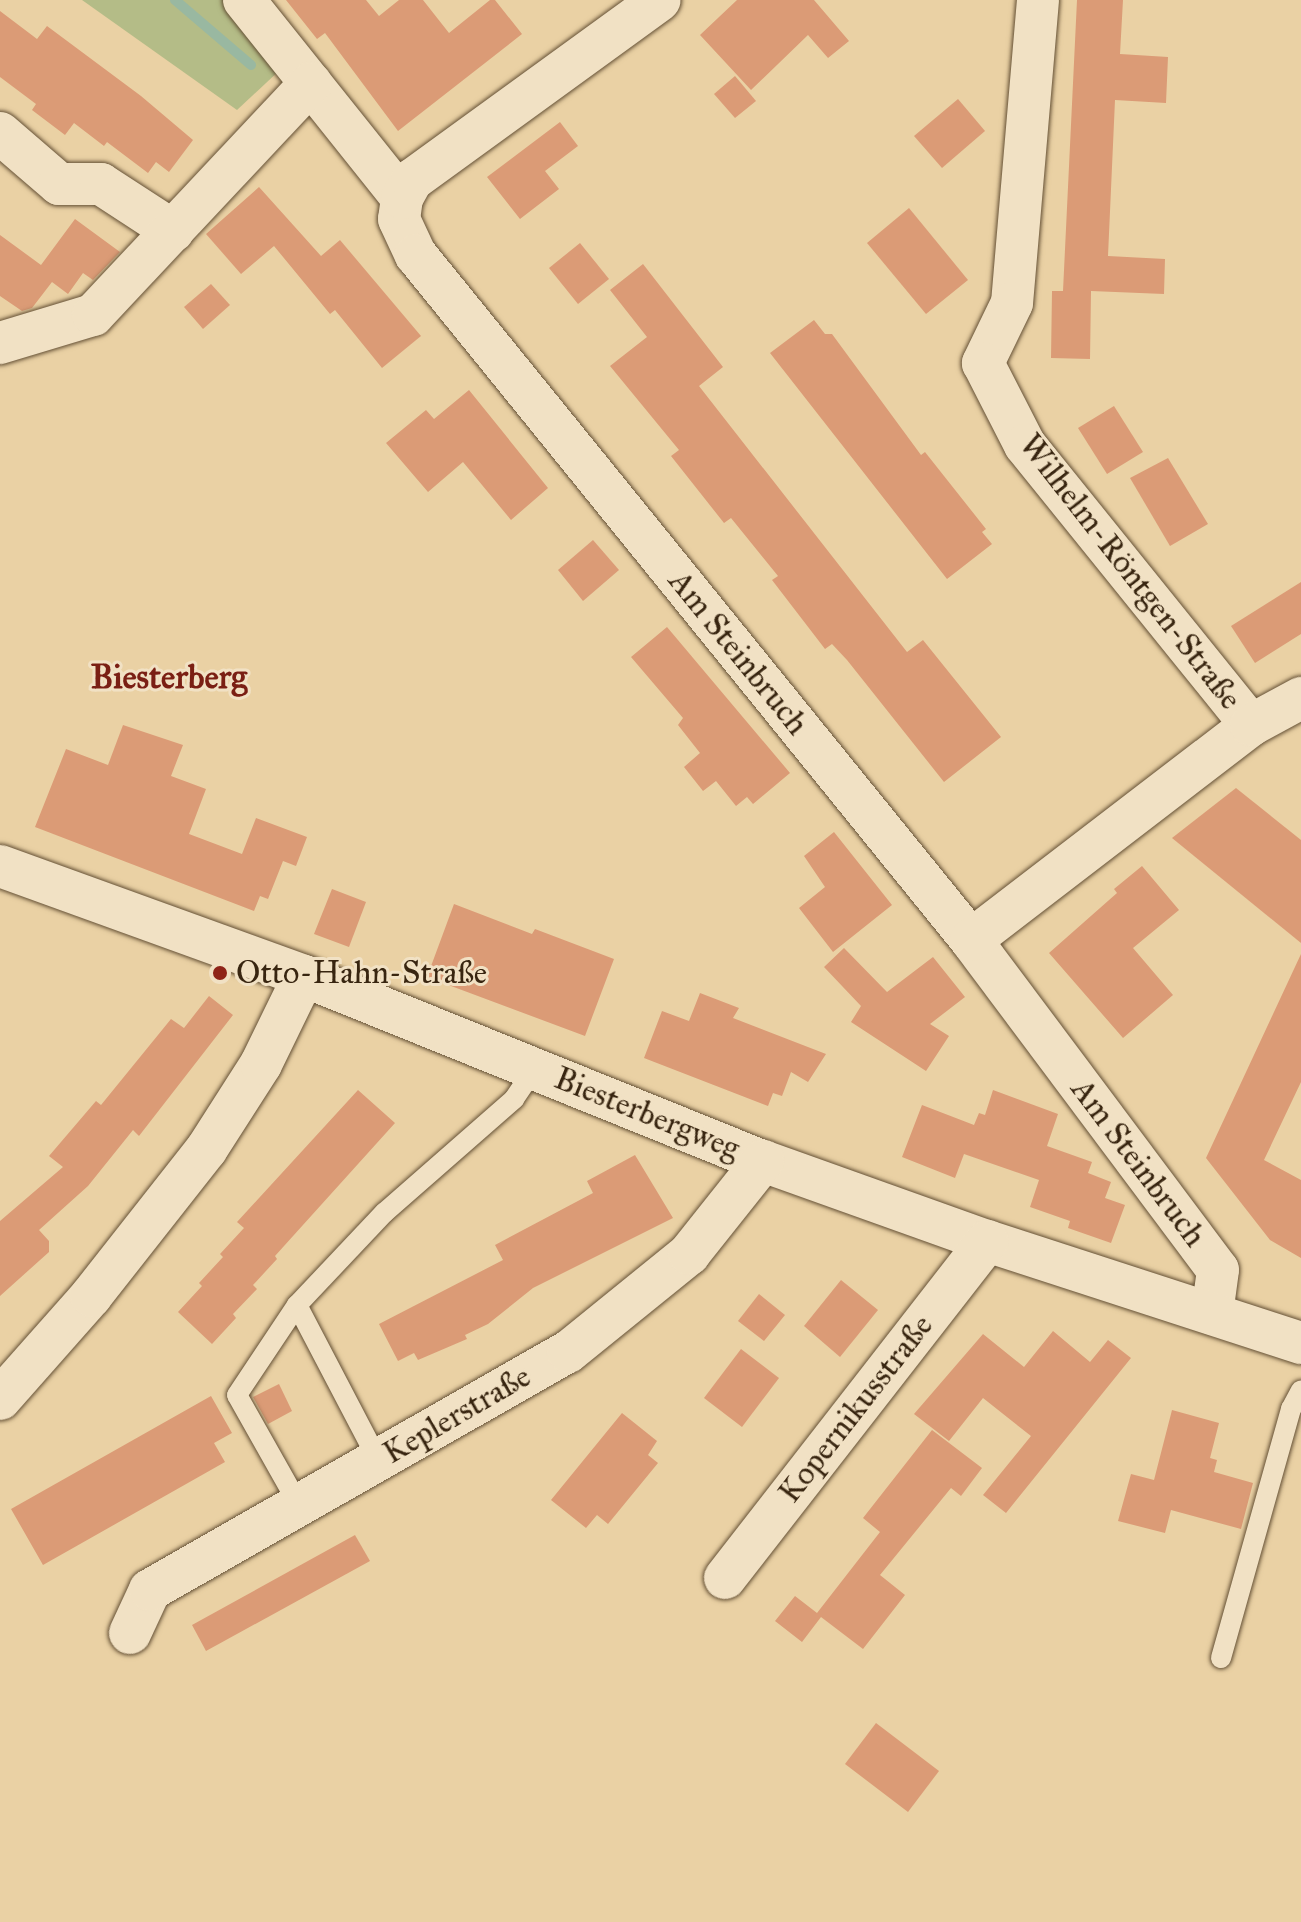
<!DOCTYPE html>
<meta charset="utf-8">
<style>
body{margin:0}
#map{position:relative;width:1301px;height:1922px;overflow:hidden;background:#ead1a4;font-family:"IM FELL Great Primer",serif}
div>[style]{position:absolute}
.green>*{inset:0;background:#b4bc87}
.stream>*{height:10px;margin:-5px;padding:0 5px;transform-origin:5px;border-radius:5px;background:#99b8a1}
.building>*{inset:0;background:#db9b76}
.roads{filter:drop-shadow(0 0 2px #645035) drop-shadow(0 0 2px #645035)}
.lane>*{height:20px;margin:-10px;padding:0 10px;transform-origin:10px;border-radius:10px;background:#f1e1c4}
.street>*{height:42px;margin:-21px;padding:0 21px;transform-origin:21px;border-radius:21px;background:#f1e1c4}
.dots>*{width:22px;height:22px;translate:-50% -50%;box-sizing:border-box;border:4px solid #f1e1c4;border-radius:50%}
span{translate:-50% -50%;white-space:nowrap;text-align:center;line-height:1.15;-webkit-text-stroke:6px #f1e1c4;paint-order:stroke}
.street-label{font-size:32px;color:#382510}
.poi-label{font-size:32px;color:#382510}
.left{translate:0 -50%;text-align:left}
.neighbourhood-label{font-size:34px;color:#7a1f14;font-weight:700}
</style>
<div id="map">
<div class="green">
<div style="clip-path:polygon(82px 0,258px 0,297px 54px,237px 110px)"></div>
</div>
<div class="stream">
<div style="left:175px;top:0;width:100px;rotate:40.5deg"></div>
</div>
<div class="building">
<div style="clip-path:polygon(286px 0,366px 0,379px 16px,399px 0,423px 0,449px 33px,490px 0,495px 0,522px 34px,398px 131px,325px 33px,317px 39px)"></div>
<div style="clip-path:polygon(737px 0,814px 0,849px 41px,828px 58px,808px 35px,751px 90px,700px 35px)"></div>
<div style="clip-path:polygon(1077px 0,1123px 0,1120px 54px,1168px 57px,1166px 103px,1115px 100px,1108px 256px,1165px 259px,1164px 294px,1091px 291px,1090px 359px,1051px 358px,1052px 291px,1063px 291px)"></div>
<div style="clip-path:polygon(0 11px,37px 39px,47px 26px,141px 96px,193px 140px,169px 172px,156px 162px,148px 173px,107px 142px,104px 146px,74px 123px,65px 135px,32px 110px,36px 104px,0 77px)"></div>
<div style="clip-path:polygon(735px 76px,756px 101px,735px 118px,714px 94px)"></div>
<div style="clip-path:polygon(958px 99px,985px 131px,942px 168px,914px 136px)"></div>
<div style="clip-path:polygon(560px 122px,578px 146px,545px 171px,559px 189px,520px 219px,487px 177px)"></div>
<div style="clip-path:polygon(259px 187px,321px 256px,340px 240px,421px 336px,382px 368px,335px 310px,330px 314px,274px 246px,241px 274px,206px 234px)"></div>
<div style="clip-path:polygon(909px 208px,968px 280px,926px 314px,867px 243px)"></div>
<div style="clip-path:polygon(75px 219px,120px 252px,93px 280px,83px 273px,68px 294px,52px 282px,32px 308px,22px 311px,0 296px,0 235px,41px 265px)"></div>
<div style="clip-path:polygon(580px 243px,609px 279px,578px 304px,549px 268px)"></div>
<div style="clip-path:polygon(643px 264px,723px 367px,699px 386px,907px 652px,923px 640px,1001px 737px,944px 782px,847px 660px,832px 644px,825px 649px,772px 580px,778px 576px,731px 518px,724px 523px,671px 456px,679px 450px,610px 366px,647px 337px,610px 290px)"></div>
<div style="clip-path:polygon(211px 284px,230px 305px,203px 329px,184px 307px)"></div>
<div style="clip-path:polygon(814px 320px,825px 334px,832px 334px,921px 455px,925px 452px,986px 529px,982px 532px,992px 544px,947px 579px,770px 353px)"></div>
<div style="clip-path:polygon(469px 390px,548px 488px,511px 520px,463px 462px,428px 492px,386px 443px,426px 410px,434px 419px)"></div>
<div style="clip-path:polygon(1114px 406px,1143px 452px,1107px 474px,1078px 428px)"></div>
<div style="clip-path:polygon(1168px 458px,1208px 524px,1170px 546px,1130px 478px)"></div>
<div style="clip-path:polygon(593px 540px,619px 570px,583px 601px,558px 570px)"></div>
<div style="clip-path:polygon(1301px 582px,1301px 634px,1255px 663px,1231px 626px)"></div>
<div style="clip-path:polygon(667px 627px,790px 773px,753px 804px,747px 797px,736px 806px,716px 781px,703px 791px,684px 767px,700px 753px,678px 725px,683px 718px,631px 657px)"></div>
<div style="clip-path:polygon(123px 725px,183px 745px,171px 776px,206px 789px,189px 834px,242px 854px,256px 818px,307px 837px,296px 866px,283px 861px,268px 899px,260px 896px,254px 911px,35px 827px,66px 749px,108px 765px)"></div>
<div style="clip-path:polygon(1236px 788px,1301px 840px,1301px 943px,1172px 838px)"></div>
<div style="clip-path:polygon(834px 832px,892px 905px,833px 952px,799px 908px,825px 887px,804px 856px)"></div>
<div style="clip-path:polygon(1142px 866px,1179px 910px,1133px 948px,1173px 995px,1123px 1038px,1049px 953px,1117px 893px,1114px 889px)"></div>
<div style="clip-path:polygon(332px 889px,366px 902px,349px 947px,314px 934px)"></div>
<div style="clip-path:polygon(454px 904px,532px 934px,535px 929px,614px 959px,585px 1036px,427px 977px)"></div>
<div style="clip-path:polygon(844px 948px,887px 992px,933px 957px,965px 997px,930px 1024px,949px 1036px,926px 1071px,851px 1022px,861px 1006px,824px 967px)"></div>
<div style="clip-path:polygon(1301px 954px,1301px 1082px,1264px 1160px,1301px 1180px,1301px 1258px,1270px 1240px,1206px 1158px)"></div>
<div style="clip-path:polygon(700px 993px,739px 1008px,733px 1018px,826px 1054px,808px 1082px,791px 1072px,782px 1096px,773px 1093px,768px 1106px,644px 1058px,662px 1011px,689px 1021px)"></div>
<div style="clip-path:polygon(209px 996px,233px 1015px,139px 1136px,133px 1130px,88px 1186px,39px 1230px,49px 1241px,49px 1252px,0 1296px,0 1221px,63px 1167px,49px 1156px,96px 1101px,101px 1105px,171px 1019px,184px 1028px)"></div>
<div style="clip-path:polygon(358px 1090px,395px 1123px,275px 1256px,277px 1259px,253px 1285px,257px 1289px,233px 1314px,236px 1318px,212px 1344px,178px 1312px,202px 1286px,199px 1283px,223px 1257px,220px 1254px,244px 1228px,237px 1222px)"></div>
<div style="clip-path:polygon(993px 1090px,1058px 1114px,1047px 1146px,1092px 1162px,1088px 1173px,1111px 1182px,1105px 1198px,1125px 1205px,1111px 1243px,1068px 1228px,1070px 1221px,1030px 1207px,1039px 1180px,964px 1154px,955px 1178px,902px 1157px,922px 1105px,974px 1125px,979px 1113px,985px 1115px)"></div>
<div style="clip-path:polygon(635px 1155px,673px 1218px,533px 1288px,488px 1324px,465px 1335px,467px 1339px,418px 1360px,414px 1353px,398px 1361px,379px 1324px,503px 1260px,495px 1245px,593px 1193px,587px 1181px)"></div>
<div style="clip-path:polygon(841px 1280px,878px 1310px,840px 1357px,804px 1326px)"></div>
<div style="clip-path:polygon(759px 1294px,785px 1315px,764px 1341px,738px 1321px)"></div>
<div style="clip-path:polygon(1053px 1331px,1090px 1362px,1108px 1340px,1131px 1358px,1006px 1513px,983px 1495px,1031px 1436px,983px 1398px,949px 1441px,914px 1414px,983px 1334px,1024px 1367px)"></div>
<div style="clip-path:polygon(741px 1349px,779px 1378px,742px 1427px,704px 1398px)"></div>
<div style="clip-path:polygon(279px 1384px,292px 1411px,268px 1424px,253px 1397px)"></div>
<div style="clip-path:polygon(211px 1396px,232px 1433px,214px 1443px,225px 1462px,43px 1565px,11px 1509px)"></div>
<div style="clip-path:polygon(1172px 1410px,1219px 1423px,1210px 1458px,1217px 1460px,1214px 1472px,1253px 1483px,1241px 1529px,1171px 1510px,1165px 1533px,1118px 1521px,1131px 1474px,1154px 1480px)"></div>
<div style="clip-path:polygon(622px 1413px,657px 1441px,648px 1455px,658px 1463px,608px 1524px,597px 1515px,586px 1528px,551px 1500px)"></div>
<div style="clip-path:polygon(932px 1430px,982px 1468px,961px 1496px,951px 1488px,880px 1575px,905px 1595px,863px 1649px,821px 1617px,802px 1642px,775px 1621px,795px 1596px,817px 1613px,880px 1532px,863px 1518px)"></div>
<div style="clip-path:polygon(355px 1535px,370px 1561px,206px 1651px,192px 1625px)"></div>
<div style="clip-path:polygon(876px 1723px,939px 1771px,908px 1812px,845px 1764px)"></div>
</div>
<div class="roads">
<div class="lane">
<div style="left:297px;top:1305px;width:127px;rotate:-46.6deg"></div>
<div style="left:384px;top:1213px;width:173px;rotate:-41.2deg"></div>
<div style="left:514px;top:1099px;width:36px;rotate:-56deg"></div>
<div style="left:299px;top:1505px;width:126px;rotate:-119.4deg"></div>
<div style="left:237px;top:1395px;width:108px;rotate:-56.3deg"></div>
<div style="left:297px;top:1305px;width:175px;rotate:62.4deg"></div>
<div style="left:1221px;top:1658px;width:259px;rotate:-74.3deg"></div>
<div style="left:1291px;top:1409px;width:21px;rotate:-62deg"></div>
</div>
<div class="street">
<div style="left:244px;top:0;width:253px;rotate:51.4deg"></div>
<div style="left:402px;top:198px;width:21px;rotate:98deg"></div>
<div style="left:399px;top:219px;width:40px;rotate:65deg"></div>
<div style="left:416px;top:255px;width:882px;rotate:50.98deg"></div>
<div style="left:971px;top:940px;width:412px;rotate:53.2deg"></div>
<div style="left:1218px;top:1270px;width:44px;rotate:97.8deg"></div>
<div style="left:1038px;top:0;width:304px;rotate:94.9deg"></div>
<div style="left:1012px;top:303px;width:67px;rotate:115.8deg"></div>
<div style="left:983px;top:363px;width:92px;rotate:62.9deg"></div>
<div style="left:1025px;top:445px;width:360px;rotate:51.1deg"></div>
<div style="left:0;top:133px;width:78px;rotate:40.8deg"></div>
<div style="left:59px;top:184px;width:42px"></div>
<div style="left:101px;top:184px;width:86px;rotate:33.1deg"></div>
<div style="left:402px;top:198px;width:21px;rotate:-61deg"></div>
<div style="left:412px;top:180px;width:306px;rotate:-36deg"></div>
<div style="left:0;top:343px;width:97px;rotate:-16.8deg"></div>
<div style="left:93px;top:315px;width:318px;rotate:-46.8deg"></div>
<div style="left:0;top:866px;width:323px;rotate:19.9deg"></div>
<div style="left:304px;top:976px;width:495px;rotate:22deg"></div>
<div style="left:763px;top:1161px;width:238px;rotate:19.7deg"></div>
<div style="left:987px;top:1241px;width:330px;rotate:18deg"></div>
<div style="left:971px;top:940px;width:353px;rotate:-37.5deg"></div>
<div style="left:1251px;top:725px;width:57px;rotate:-28.4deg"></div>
<div style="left:0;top:1399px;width:137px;rotate:-48.5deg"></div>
<div style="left:91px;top:1296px;width:186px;rotate:-51.8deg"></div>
<div style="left:206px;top:1150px;width:102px;rotate:-57.4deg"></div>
<div style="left:261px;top:1064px;width:98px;rotate:-64deg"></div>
<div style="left:725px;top:1578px;width:427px;rotate:-52.1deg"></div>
<div style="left:130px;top:1633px;width:47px;rotate:-65.1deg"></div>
<div style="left:150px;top:1590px;width:481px;rotate:-29.7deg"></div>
<div style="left:568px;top:1352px;width:156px;rotate:-39deg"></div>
<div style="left:689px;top:1254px;width:119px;rotate:-51.5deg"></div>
</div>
</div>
<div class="dots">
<div style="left:220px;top:973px;background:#8f2418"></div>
</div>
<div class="street-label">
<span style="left:1130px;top:572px;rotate:52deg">Wilhelm-Röntgen-Straße</span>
<span style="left:738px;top:653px;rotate:51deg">Am Steinbruch</span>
<span style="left:647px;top:1114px;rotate:22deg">Biesterbergweg</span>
<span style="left:1138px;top:1163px;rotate:53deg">Am Steinbruch</span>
<span style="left:856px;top:1409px;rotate:-52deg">Kopernikusstraße</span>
<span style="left:457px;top:1415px;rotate:-30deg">Keplerstraße</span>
</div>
<div class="poi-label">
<span class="left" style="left:236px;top:973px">Otto-Hahn-Straße</span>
</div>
<div class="neighbourhood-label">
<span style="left:169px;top:677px">Biesterberg</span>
</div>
</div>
